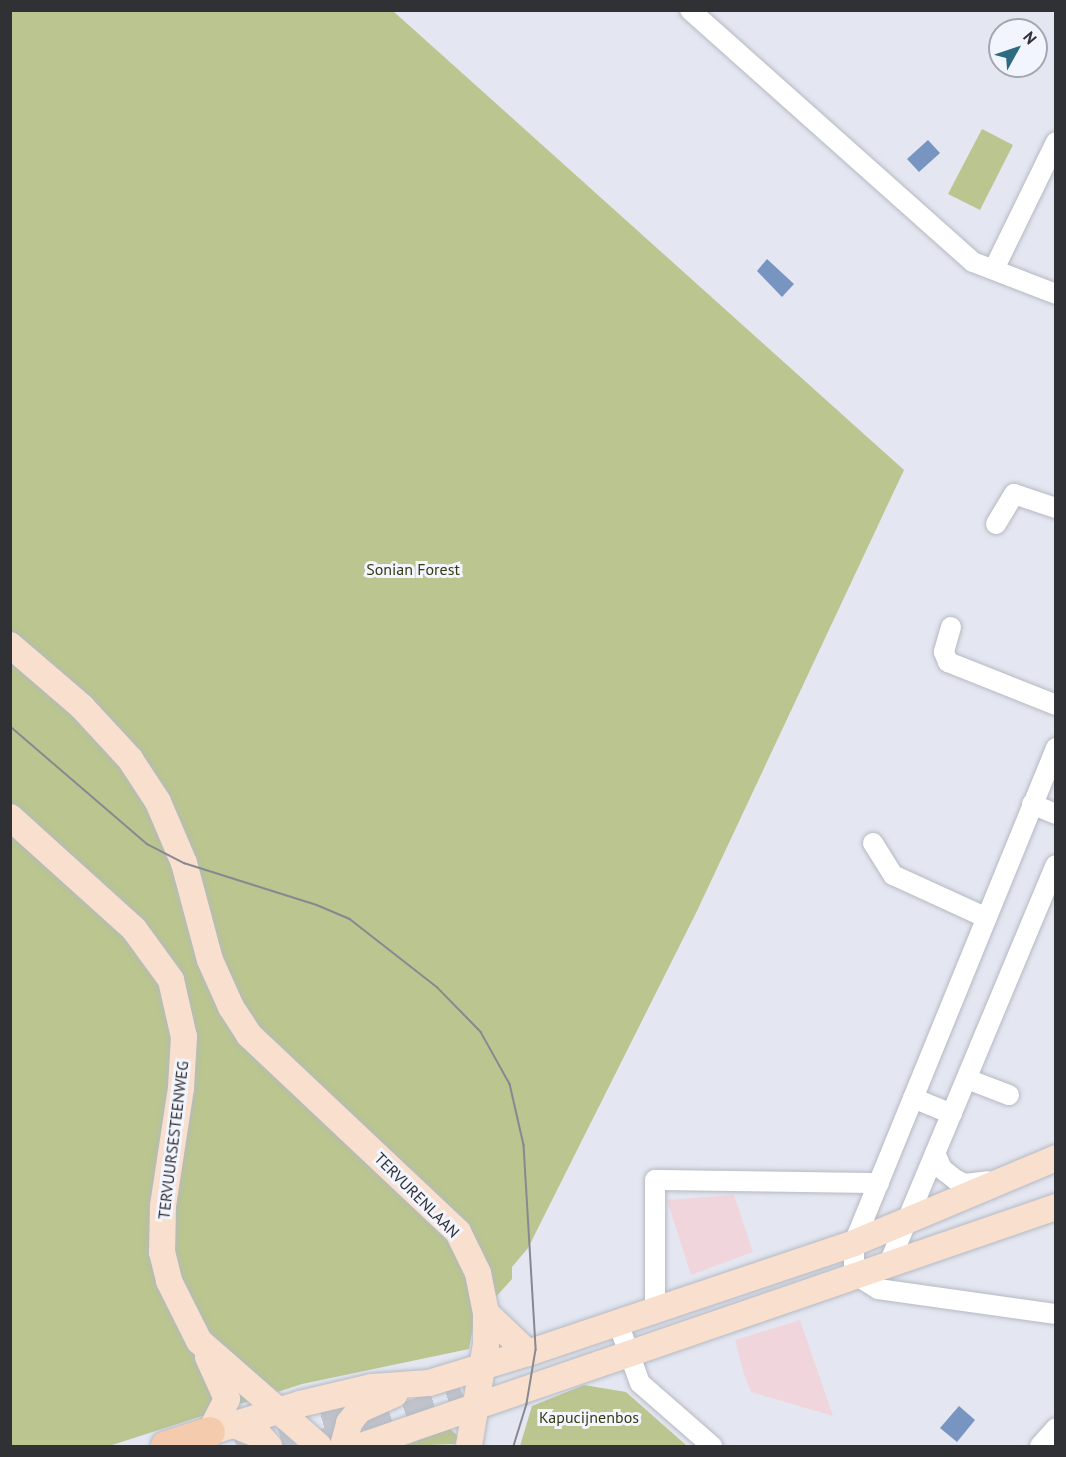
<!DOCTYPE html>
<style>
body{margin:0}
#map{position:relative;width:1066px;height:1457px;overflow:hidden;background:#e4e7f1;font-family:"PT Sans",sans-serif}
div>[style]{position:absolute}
.commercial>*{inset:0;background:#f0d6dc}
.green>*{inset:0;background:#bac58f}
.water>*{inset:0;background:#7894c1}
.highway-tunnel>*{height:30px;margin-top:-15px;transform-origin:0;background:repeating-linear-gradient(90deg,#c0c3cb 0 30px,transparent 0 45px)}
.roads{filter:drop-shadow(0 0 2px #b5b9c2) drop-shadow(0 0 2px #b5b9c2)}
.minor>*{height:20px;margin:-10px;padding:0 10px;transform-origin:10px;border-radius:10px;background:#fff}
.major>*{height:26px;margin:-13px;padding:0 13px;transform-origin:13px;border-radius:13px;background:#f9e0ce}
.highway>*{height:30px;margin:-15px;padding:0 15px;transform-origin:15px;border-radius:15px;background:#f5cbad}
.tram>*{height:1.5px;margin:-0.75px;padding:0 0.75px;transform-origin:0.75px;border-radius:0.75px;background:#878990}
span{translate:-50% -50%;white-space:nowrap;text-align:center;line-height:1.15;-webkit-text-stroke:6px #f2f5fe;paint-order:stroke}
.park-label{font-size:16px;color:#353b11}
.street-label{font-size:16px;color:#303135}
.frame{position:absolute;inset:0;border:12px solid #303135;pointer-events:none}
.north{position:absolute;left:988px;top:18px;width:60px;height:60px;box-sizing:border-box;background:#f2f5fe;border:2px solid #a4a7ae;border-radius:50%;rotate:50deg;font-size:16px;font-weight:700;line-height:24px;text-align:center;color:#303135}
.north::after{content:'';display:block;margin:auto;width:21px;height:27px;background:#2c6b80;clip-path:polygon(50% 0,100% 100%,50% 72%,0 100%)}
</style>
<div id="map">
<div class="commercial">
<div style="clip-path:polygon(734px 1195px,753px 1252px,691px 1275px,667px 1200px)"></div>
<div style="clip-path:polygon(800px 1320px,833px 1416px,751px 1392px,744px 1374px,735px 1340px)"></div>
</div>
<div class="green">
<div style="clip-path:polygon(10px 11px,393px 11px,904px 470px,696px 913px,528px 1248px,512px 1267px,512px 1279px,474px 1321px,469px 1349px,302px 1384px,109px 1446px,11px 1446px)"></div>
<div style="clip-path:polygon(982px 129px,1013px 145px,980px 210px,948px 194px)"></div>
<div style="clip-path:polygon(584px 1385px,626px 1392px,687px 1446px,520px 1446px,532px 1406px)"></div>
<div style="clip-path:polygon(449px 1428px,458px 1436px,455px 1444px,404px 1446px)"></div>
</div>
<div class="water">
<div style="clip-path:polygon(928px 140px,940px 153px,919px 172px,907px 159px)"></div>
<div style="clip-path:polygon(767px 259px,794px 284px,782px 297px,757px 271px)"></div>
<div style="clip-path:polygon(959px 1406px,975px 1420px,957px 1442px,940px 1428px)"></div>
</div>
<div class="highway-tunnel">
<div style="left:321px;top:1445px;width:150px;rotate:-18.3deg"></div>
<div style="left:236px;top:1446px;width:148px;rotate:-16.1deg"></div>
</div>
<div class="roads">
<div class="minor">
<div style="left:690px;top:10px;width:379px;rotate:41.7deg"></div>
<div style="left:973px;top:262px;width:89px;rotate:21.1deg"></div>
<div style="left:994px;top:269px;width:141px;rotate:-64deg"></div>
<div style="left:996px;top:524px;width:35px;rotate:-59deg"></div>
<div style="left:1014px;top:494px;width:44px;rotate:18.4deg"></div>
<div style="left:951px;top:627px;width:26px;rotate:106deg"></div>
<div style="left:944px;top:652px;width:11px;rotate:68deg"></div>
<div style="left:948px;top:662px;width:116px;rotate:21.7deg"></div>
<div style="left:1056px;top:748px;width:535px;rotate:112.2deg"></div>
<div style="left:854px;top:1243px;width:31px;rotate:90deg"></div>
<div style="left:854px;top:1274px;width:28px;rotate:32deg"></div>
<div style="left:878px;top:1289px;width:180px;rotate:8deg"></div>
<div style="left:1032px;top:804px;width:26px;rotate:23deg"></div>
<div style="left:873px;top:843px;width:38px;rotate:58deg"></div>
<div style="left:893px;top:875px;width:103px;rotate:24.6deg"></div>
<div style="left:967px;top:1079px;width:45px;rotate:20.9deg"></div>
<div style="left:913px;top:1098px;width:42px;rotate:22.3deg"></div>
<div style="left:935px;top:1153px;width:17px;rotate:66deg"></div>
<div style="left:942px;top:1169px;width:18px;rotate:38deg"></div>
<div style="left:956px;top:1180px;width:10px;rotate:24deg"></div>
<div style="left:965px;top:1184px;width:23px;rotate:-7deg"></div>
<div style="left:890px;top:1261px;width:429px;rotate:-67.3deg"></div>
<div style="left:655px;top:1307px;width:127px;rotate:-90deg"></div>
<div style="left:655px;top:1180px;width:224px;rotate:0.8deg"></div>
<div style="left:618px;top:1323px;width:64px;rotate:69.9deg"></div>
<div style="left:640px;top:1383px;width:96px;rotate:41.2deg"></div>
<div style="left:1040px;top:1446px;width:24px;rotate:-48deg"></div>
</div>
<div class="major">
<div style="left:10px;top:645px;width:95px;rotate:40.7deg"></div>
<div style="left:82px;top:707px;width:71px;rotate:47.3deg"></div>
<div style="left:130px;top:759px;width:51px;rotate:56.9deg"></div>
<div style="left:158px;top:802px;width:66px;rotate:66.9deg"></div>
<div style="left:184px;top:863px;width:100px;rotate:75deg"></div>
<div style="left:210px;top:960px;width:51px;rotate:65.9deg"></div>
<div style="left:231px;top:1007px;width:33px;rotate:57deg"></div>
<div style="left:249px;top:1035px;width:287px;rotate:43.3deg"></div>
<div style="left:458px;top:1232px;width:46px;rotate:64deg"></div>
<div style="left:478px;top:1273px;width:41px;rotate:78.7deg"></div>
<div style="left:486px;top:1313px;width:31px;rotate:90deg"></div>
<div style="left:486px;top:1344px;width:103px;rotate:99.5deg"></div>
<div style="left:10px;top:817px;width:167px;rotate:42.1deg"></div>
<div style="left:134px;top:929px;width:63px;rotate:54deg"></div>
<div style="left:171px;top:980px;width:58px;rotate:77.2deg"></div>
<div style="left:184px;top:1037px;width:51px;rotate:93.4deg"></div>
<div style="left:181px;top:1088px;width:119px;rotate:98.7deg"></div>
<div style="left:163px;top:1206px;width:46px;rotate:91.2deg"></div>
<div style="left:162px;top:1252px;width:30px;rotate:76deg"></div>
<div style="left:169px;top:1281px;width:67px;rotate:63.4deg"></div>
<div style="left:199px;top:1341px;width:159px;rotate:41.2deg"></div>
<div style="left:486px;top:1313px;width:58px;rotate:43.6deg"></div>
<div style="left:208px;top:1357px;width:46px;rotate:65.7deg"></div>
<div style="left:227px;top:1399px;width:37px;rotate:117deg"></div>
<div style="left:234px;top:1425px;width:27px;rotate:22deg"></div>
<div style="left:259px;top:1435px;width:15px;rotate:48deg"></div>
<div style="left:210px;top:1432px;width:94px;rotate:-17.3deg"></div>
<div style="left:300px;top:1404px;width:74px;rotate:-13.3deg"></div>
<div style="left:372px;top:1387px;width:57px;rotate:-4deg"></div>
<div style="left:429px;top:1383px;width:103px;rotate:-16.9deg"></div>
<div style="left:528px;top:1353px;width:344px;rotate:-18.6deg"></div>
<div style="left:854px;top:1243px;width:219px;rotate:-22.8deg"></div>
<div style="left:343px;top:1446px;width:24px;rotate:-75deg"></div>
<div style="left:349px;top:1423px;width:16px;rotate:-52deg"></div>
<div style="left:359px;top:1410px;width:39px;rotate:-24deg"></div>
<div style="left:361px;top:1446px;width:735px;rotate:-18.98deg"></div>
</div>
<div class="highway">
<div style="left:166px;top:1446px;width:46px;rotate:-17.7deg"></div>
</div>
</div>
<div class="tram">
<div style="left:10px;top:726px;width:181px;rotate:40.7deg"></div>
<div style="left:147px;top:844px;width:42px;rotate:27.2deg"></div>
<div style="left:184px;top:863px;width:139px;rotate:17.5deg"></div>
<div style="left:317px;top:905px;width:36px;rotate:23deg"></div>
<div style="left:350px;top:919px;width:110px;rotate:38deg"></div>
<div style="left:437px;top:987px;width:63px;rotate:45.6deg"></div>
<div style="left:481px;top:1032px;width:60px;rotate:60.9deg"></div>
<div style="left:510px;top:1084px;width:63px;rotate:77.1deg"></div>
<div style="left:524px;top:1145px;width:205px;rotate:86.6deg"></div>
<div style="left:536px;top:1350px;width:55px;rotate:99.5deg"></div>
<div style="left:527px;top:1404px;width:44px;rotate:107.2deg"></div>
</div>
<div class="park-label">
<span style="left:413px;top:569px">Sonian Forest</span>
<span style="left:589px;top:1417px">Kapucijnenbos</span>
</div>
<div class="street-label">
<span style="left:173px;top:1140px;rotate:-83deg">TERVUURSESTEENWEG</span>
<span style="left:417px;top:1195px;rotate:45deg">TERVURENLAAN</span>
</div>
<div class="frame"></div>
<div class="north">N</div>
</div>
